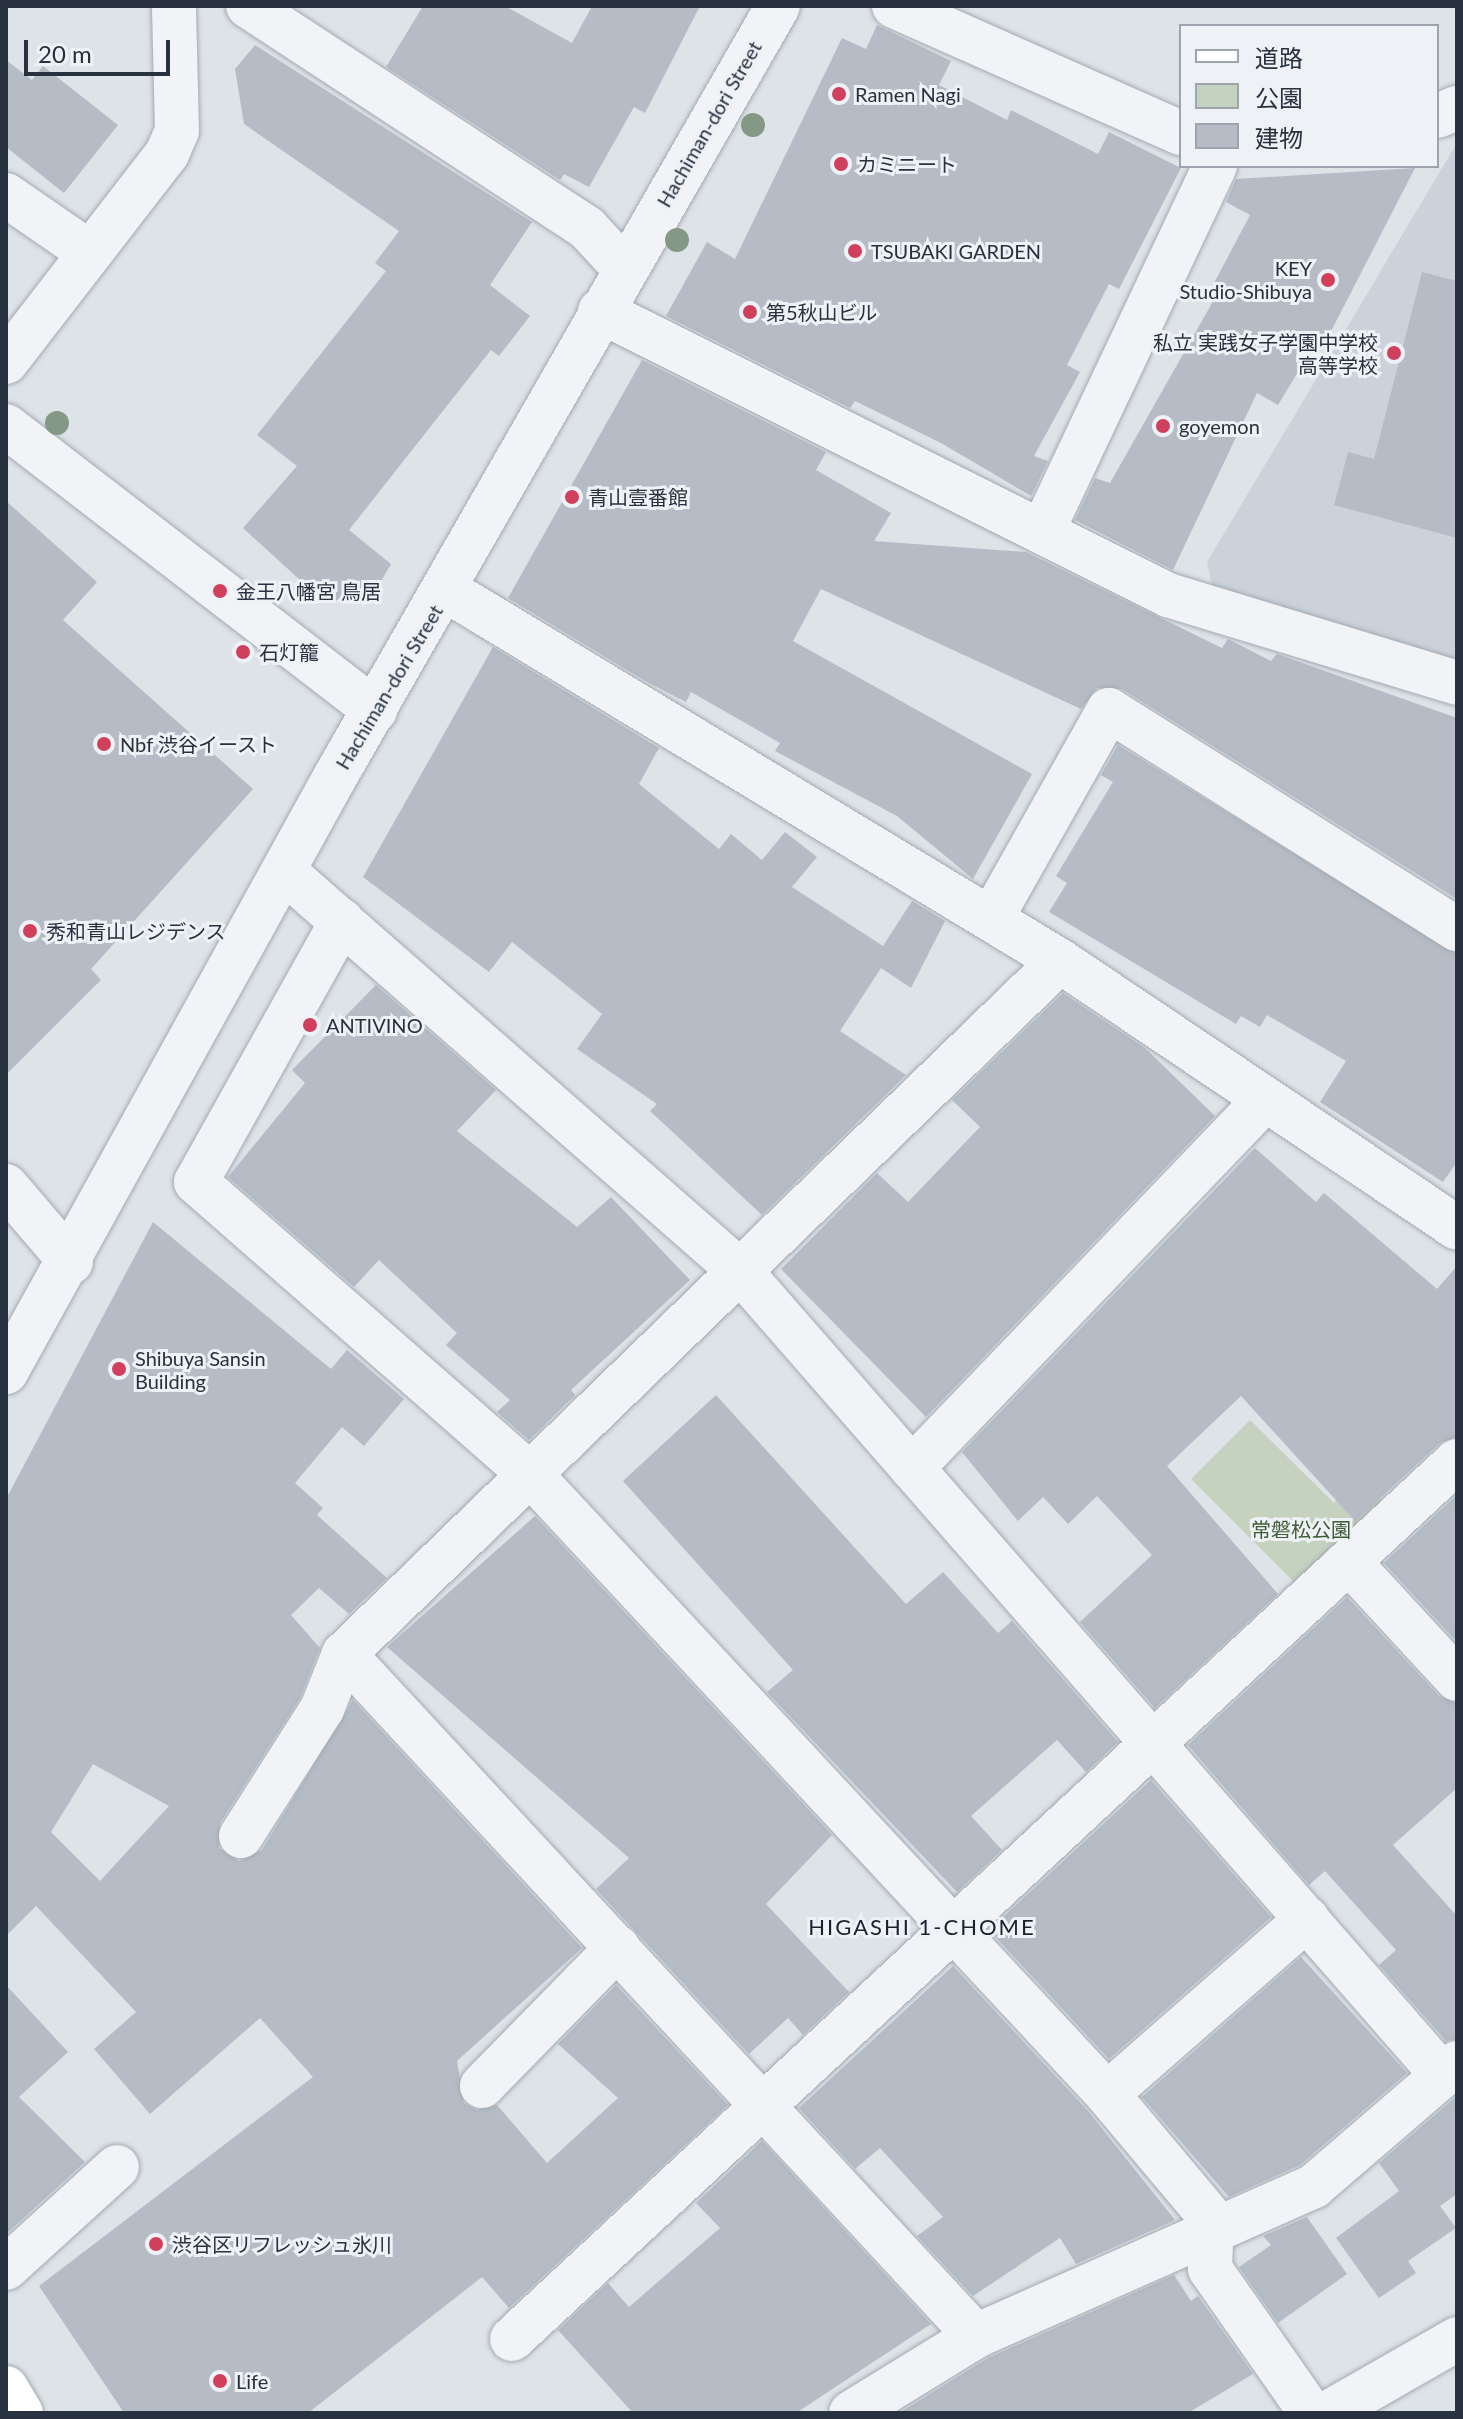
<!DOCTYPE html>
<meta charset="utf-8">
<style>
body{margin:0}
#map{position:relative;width:1463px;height:2419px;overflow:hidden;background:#dee3e8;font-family:Lato,"Noto Sans JP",sans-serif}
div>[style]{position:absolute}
.built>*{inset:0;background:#ccd2da}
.green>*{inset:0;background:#c5d2bf}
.building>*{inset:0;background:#b5bcc5}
.roads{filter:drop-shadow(0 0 2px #a3aab2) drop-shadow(0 0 2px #a3aab2)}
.minor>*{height:44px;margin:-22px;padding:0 22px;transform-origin:22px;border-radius:22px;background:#f1f3f6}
.major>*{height:44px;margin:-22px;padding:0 22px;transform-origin:22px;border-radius:22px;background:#fff}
.trees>*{width:24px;height:24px;margin:-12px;border-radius:50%;background:#859885}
.dots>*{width:22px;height:22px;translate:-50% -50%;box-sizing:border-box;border:4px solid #eef1f6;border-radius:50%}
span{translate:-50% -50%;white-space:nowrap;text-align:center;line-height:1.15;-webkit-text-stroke:6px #eef1f6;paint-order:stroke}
.poi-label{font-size:20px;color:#27313f}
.left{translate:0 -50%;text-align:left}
.right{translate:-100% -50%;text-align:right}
.street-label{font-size:20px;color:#27313f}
.park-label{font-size:20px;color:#3d5b34}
.neighbourhood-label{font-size:22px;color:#192230;letter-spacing:2px}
.frame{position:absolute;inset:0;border:8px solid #27313f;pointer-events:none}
.legend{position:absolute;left:1179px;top:24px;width:260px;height:144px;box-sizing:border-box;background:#eef1f6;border:2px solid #9ea4ad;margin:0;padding:10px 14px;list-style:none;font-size:24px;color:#27313f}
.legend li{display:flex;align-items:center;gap:16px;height:40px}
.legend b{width:40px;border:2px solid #9ea4ad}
.scale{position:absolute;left:24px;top:40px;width:146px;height:36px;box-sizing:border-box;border:4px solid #27313f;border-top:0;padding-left:10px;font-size:24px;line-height:28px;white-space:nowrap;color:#27313f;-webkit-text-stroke:6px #eef1f6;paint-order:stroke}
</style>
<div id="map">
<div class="built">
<div style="clip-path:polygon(1457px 143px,1457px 672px,1214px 594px,1207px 562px)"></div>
</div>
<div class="green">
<div style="clip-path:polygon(1250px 1420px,1334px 1503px,1360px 1478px,1387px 1505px,1302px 1590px,1191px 1479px)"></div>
</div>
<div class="building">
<div style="clip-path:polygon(423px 6px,505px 6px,572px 43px,592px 6px,700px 6px,645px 113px,634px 107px,589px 187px,564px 174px,560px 180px,386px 67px)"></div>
<div style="clip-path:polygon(877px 25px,951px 61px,939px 85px,1007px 120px,1011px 110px,1098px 154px,1109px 132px,1181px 168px,1119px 289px,1109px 284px,1067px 365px,1080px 372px,1034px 456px,1048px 461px,1031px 496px,941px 443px,855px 401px,850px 408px,666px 316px,707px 242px,735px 259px,842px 38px,866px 49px)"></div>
<div style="clip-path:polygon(255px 45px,532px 222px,490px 285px,530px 316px,499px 356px,491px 350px,349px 530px,391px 564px,373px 595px,324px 602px,243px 528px,297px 466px,257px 435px,386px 271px,375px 263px,399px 231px,244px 124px,235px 69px)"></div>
<div style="clip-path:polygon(6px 60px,32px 80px,43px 66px,118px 125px,64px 193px,6px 147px)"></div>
<div style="clip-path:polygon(1415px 168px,1325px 343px,1318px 339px,1278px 405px,1257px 393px,1173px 570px,1075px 520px,1095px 478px,1110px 483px,1220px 289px,1213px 285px,1250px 215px,1226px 202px,1236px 179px)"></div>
<div style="clip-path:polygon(1422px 272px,1457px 281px,1457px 538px,1334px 505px,1348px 452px,1374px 459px)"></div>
<div style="clip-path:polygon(642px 360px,826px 452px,816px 470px,891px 513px,874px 541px,1026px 552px,1222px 648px,1228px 639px,1271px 661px,1277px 654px,1457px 718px,1457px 899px,1122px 689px,1097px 688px,1081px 709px,821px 589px,793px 641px,1032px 774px,973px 879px,897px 816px,775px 751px,780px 743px,691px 692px,686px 702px,647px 682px,508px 598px)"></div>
<div style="clip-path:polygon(6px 501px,97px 582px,63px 620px,253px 789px,91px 969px,101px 980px,6px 1075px)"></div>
<div style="clip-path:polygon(493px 647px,659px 748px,639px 784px,719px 849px,731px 834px,762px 860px,785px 832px,817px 857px,792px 887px,883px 946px,912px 901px,945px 921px,911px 988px,881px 968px,840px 1031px,906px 1075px,762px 1215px,650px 1111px,657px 1104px,577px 1049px,602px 1014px,512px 942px,489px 972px,363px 877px)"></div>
<div style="clip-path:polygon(1118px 745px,1457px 954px,1457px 1162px,1443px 1182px,1320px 1102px,1346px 1061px,1267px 1015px,1260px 1027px,1241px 1016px,1236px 1024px,1049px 912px,1067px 883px,1056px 876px,1113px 782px,1101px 775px)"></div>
<div style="clip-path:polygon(376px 985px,496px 1090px,457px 1131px,577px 1227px,611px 1197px,690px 1280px,571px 1390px,575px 1395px,529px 1440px,497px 1412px,510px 1400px,446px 1345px,457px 1333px,379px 1260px,354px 1287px,228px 1177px,305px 1083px,292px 1070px)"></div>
<div style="clip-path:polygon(1063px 993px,1145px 1048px,1215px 1116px,926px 1417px,781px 1269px,877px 1173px,908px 1202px,980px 1127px,952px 1100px)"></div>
<div style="clip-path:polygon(1255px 1148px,1316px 1202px,1324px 1193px,1437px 1289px,1457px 1266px,1457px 1437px,1440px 1443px,1355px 1521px,1241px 1396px,1167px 1466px,1278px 1594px,1155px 1708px,1080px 1622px,1152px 1555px,1097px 1496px,1068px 1524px,1043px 1497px,1018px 1521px,962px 1452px)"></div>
<div style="clip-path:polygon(evenodd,153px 1222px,331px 1369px,347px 1350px,404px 1399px,364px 1446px,342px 1427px,295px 1483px,323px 1508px,317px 1515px,387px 1578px,349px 1614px,319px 1588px,291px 1615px,320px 1648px,300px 1698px,220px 1823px,219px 1848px,239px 1861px,262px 1850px,353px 1700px,582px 1948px,457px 2061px,464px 2103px,477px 2110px,497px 2105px,547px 2163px,618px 2098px,558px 2044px,616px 1985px,728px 2105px,509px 2308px,482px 2277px,308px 2413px,124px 2413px,39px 2286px,313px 2077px,260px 2018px,150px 2114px,94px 2049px,136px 2012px,36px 1906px,6px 1936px,6px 1499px,153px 1222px,93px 1764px,169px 1806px,100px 1881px,51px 1832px,93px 1764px)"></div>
<div style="clip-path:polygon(716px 1395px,906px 1604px,943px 1572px,998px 1633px,1012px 1621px,1118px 1742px,1086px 1772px,1057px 1740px,971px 1816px,1002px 1850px,957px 1892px,767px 1692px,793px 1670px,623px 1481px)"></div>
<div style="clip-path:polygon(1457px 1495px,1457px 1642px,1384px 1563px)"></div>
<div style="clip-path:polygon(535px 1516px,832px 1835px,766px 1904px,849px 1992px,803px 2035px,788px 2018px,749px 2054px,596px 1889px,629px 1858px,387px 1647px)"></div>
<div style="clip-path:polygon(1347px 1597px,1439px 1696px,1457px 1703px,1457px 1788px,1393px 1845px,1457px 1916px,1457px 2039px,1446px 2041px,1379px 1965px,1396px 1950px,1325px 1871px,1309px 1885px,1188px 1745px)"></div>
<div style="clip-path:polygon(1151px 1780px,1271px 1917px,1109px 2059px,989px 1930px)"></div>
<div style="clip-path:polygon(1301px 1957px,1407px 2073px,1300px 2165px,1229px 2197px,1142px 2097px)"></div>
<div style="clip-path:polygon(953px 1966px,1088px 2111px,1175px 2220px,1076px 2264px,1060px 2238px,973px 2296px,917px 2236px,943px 2217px,880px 2148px,855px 2169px,799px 2108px)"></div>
<div style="clip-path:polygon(6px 1985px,68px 2052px,19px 2097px,85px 2162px,6px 2234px)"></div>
<div style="clip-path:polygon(1457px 2096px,1457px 2194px,1440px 2206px,1456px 2228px,1408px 2261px,1416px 2273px,1379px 2298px,1336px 2238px,1399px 2191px,1379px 2163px)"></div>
<div style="clip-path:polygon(762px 2141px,931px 2324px,796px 2413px,633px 2413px,558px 2330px,608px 2283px,629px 2307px,720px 2228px,696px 2203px)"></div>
<div style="clip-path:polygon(1307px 2217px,1347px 2274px,1278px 2323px,1239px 2267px,1271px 2245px,1263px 2236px)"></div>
<div style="clip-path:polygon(1174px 2275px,1191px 2301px,1198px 2296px,1253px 2374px,1188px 2413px,899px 2413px,988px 2358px)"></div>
</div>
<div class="roads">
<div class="minor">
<div style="left:248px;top:6px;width:405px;rotate:33.2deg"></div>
<div style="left:587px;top:228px;width:56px;rotate:47.2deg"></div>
<div style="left:894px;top:6px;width:314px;rotate:23.9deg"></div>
<div style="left:1437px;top:116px;width:22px;rotate:-22deg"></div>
<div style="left:6px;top:195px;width:102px;rotate:34.6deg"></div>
<div style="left:600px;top:311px;width:635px;rotate:26.57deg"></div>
<div style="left:1168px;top:595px;width:302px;rotate:16.9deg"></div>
<div style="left:6px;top:362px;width:263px;rotate:-52.3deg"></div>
<div style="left:167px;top:154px;width:25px;rotate:-67deg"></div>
<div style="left:177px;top:131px;width:125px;rotate:-91.4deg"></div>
<div style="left:6px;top:426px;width:466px;rotate:37.6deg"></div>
<div style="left:1042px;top:532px;width:405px;rotate:-64.7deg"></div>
<div style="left:446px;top:590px;width:717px;rotate:31.14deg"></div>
<div style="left:1060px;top:961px;width:478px;rotate:33.9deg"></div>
<div style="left:286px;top:873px;width:605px;rotate:41.25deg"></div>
<div style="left:741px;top:1272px;width:1067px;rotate:48.87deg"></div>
<div style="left:991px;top:919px;width:240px;rotate:-60.6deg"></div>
<div style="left:1109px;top:710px;width:411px;rotate:32.2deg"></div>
<div style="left:342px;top:921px;width:299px;rotate:119.2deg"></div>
<div style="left:196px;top:1182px;width:445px;rotate:41.2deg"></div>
<div style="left:531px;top:1475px;width:846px;rotate:47.06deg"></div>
<div style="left:1107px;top:2094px;width:163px;rotate:50deg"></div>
<div style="left:1212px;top:2219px;width:50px;rotate:92.3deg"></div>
<div style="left:1210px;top:2269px;width:176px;rotate:55deg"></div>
<div style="left:6px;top:1186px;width:100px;rotate:49.5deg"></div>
<div style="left:6px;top:1372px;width:680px;rotate:-61.06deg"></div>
<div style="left:335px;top:777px;width:889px;rotate:-60.12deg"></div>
<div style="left:912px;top:1468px;width:507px;rotate:-46.2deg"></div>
<div style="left:1349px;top:1562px;width:159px;rotate:47.3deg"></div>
<div style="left:241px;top:1836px;width:151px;rotate:-57.5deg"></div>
<div style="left:322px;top:1709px;width:59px;rotate:-68.2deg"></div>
<div style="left:482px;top:2086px;width:194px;rotate:-45.6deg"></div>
<div style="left:1107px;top:2094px;width:266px;rotate:-41.2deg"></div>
<div style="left:6px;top:2268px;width:150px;rotate:-42.3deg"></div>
<div style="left:976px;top:2336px;width:930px;rotate:-132.82deg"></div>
<div style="left:344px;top:1654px;width:996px;rotate:-44.06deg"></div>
<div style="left:512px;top:2339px;width:1290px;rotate:-42.9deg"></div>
<div style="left:851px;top:2413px;width:147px;rotate:-31.6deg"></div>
<div style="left:976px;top:2336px;width:370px;rotate:-23.9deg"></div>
<div style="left:1314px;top:2186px;width:189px;rotate:-40.7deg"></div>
<div style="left:1328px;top:2413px;width:149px;rotate:-29.8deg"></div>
</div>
<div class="major">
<div style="left:6px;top:2388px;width:29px;rotate:59deg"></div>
</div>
</div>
<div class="trees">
<div style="left:753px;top:125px"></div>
<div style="left:677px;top:240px"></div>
<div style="left:57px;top:423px"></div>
</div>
<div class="dots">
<div style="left:839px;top:94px;background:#d0405d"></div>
<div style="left:841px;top:164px;background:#d0405d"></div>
<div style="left:855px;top:251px;background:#d0405d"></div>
<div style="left:1328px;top:280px;background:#d0405d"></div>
<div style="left:750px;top:312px;background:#d0405d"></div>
<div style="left:1394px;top:353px;background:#d0405d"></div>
<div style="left:1163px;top:426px;background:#d0405d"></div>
<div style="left:572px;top:497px;background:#d0405d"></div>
<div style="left:220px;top:591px;background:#d0405d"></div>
<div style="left:243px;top:652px;background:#d0405d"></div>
<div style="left:104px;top:744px;background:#d0405d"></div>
<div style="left:30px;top:931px;background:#d0405d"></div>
<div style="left:310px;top:1025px;background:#d0405d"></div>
<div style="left:119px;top:1369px;background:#d0405d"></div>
<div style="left:156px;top:2244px;background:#d0405d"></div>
<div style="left:220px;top:2381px;background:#d0405d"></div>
</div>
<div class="poi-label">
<span class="left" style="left:855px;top:94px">Ramen Nagi</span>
<span class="left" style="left:857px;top:164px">カミニート</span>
<span class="left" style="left:871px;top:251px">TSUBAKI GARDEN</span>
<span class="right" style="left:1312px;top:280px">KEY<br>Studio-Shibuya</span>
<span class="left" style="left:766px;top:312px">第5秋山ビル</span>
<span class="right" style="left:1378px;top:354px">私立 実践女子学園中学校<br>高等学校</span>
<span class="left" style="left:1179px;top:426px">goyemon</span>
<span class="left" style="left:588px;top:497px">青山壹番館</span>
<span class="left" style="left:236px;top:591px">金王八幡宮 鳥居</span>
<span class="left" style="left:259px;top:652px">石灯籠</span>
<span class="left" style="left:120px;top:744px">Nbf 渋谷イースト</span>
<span class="left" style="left:46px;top:931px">秀和青山レジデンス</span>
<span class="left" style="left:326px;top:1025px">ANTIVINO</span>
<span class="left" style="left:135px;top:1370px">Shibuya Sansin<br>Building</span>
<span class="left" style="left:172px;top:2244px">渋谷区リフレッシュ氷川</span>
<span class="left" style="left:236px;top:2381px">Life</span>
</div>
<div class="street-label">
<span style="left:709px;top:124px;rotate:-60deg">Hachiman-dori Street</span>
<span style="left:389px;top:687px;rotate:-59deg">Hachiman-dori Street</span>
</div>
<div class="park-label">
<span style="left:1301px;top:1529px">常磐松公園</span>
</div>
<div class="neighbourhood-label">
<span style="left:922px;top:1927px">HIGASHI 1-CHOME</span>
</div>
<div class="frame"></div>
<ul class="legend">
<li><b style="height:10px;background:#fff"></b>道路</li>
<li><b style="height:22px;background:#c5d2bf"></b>公園</li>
<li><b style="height:22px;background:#b5bcc5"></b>建物</li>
</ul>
<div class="scale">20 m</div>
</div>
